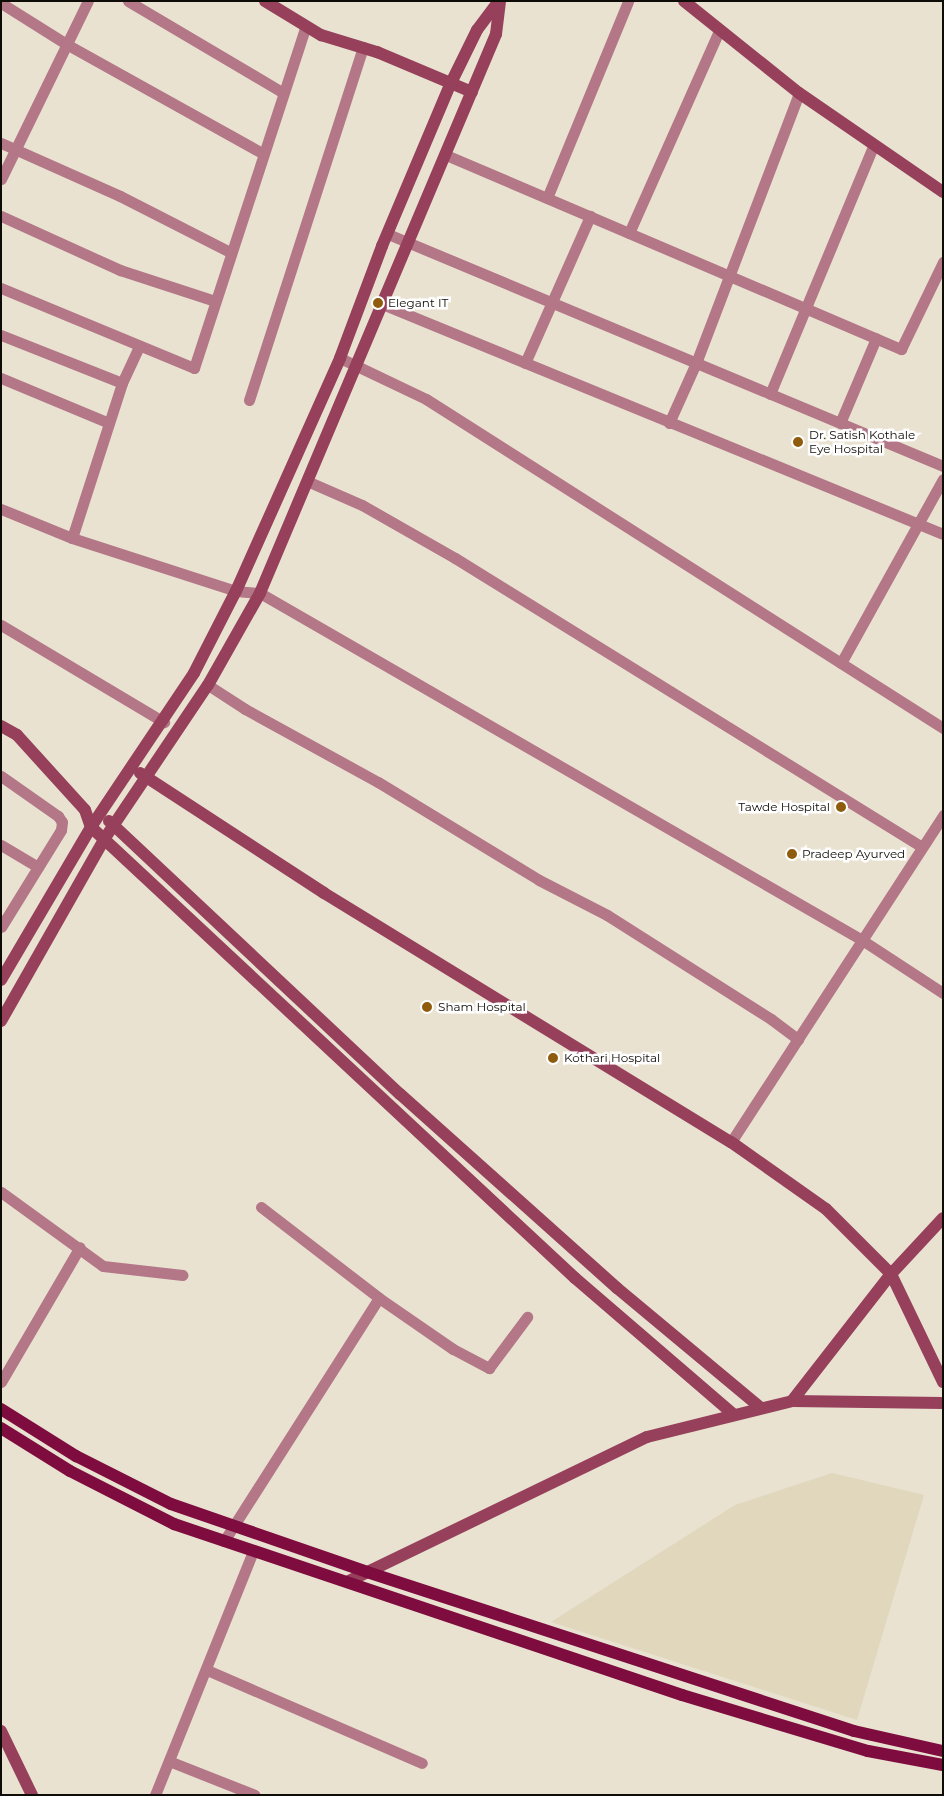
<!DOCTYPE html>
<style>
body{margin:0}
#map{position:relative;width:944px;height:1796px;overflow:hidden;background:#e9e2d0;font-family:Montserrat,sans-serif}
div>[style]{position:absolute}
.built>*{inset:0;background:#e0d7bd}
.street>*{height:11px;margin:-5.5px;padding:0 5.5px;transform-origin:5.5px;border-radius:5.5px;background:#b37787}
.secondary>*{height:12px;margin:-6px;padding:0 6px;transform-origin:6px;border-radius:6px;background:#96405b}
.primary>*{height:12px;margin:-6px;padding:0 6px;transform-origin:6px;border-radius:6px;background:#7e0c3e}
.dots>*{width:14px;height:14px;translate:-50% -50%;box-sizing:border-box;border:2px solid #fff;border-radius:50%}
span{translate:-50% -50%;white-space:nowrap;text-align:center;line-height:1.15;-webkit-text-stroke:5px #fff;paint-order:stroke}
.poi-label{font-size:12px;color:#0e0c06}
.left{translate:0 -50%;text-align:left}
.right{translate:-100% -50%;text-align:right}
.frame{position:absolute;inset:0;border:2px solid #0e0c06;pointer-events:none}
</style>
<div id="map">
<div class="built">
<div style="clip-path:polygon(832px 1473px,924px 1495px,857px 1720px,551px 1622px,735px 1505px)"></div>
</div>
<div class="street">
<div style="left:128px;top:1px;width:179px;rotate:30.6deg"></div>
<div style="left:1px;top:3px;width:79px;rotate:32.1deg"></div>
<div style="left:68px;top:45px;width:222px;rotate:29.1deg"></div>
<div style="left:1px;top:143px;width:130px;rotate:24deg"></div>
<div style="left:120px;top:196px;width:123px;rotate:27deg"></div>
<div style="left:446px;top:155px;width:495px;rotate:23.1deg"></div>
<div style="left:901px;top:349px;width:97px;rotate:-64.2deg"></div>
<div style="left:1px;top:179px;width:198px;rotate:-64deg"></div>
<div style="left:547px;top:198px;width:213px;rotate:-67.6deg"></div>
<div style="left:1px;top:216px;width:131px;rotate:24.4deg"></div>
<div style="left:120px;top:270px;width:100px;rotate:18.1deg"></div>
<div style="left:629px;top:233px;width:223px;rotate:-66deg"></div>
<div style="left:388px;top:234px;width:602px;rotate:22.69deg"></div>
<div style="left:1px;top:288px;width:209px;rotate:22.5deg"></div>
<div style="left:194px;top:368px;width:360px;rotate:-71.9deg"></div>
<div style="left:382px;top:304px;width:606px;rotate:22.29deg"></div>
<div style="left:1px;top:335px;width:130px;rotate:21.6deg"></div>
<div style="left:340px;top:358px;width:95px;rotate:25.5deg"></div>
<div style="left:426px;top:399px;width:613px;rotate:32.47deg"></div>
<div style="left:525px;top:363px;width:161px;rotate:-66.1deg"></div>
<div style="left:1px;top:378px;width:117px;rotate:22.6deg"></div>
<div style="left:770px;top:394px;width:269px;rotate:-67.4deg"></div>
<div style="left:249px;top:400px;width:371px;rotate:-72.1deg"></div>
<div style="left:669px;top:423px;width:66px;rotate:-65.8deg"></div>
<div style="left:696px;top:363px;width:289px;rotate:-69.1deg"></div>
<div style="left:840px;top:423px;width:92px;rotate:-67deg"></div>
<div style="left:307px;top:481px;width:60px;rotate:23.6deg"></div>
<div style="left:362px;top:505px;width:107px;rotate:29.7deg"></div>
<div style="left:455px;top:558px;width:549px;rotate:31.75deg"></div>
<div style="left:1px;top:509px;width:77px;rotate:22.2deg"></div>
<div style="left:72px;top:538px;width:172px;rotate:17.9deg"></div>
<div style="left:236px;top:591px;width:24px;rotate:5deg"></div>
<div style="left:260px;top:593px;width:695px;rotate:29.96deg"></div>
<div style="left:862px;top:940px;width:97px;rotate:33.2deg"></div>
<div style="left:72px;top:538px;width:163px;rotate:-72.1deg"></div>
<div style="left:122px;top:383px;width:40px;rotate:-65deg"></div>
<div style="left:1px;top:625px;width:190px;rotate:30.8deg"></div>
<div style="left:841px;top:663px;width:210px;rotate:-61deg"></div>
<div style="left:208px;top:685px;width:44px;rotate:33deg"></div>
<div style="left:245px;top:709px;width:152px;rotate:28.8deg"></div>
<div style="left:378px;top:782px;width:188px;rotate:31.3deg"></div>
<div style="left:539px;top:880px;width:76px;rotate:27.2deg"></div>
<div style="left:607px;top:915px;width:194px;rotate:32.4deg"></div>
<div style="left:771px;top:1019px;width:34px;rotate:37deg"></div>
<div style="left:1px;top:776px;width:70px;rotate:35.1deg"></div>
<div style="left:58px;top:816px;width:7px;rotate:56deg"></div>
<div style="left:62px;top:822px;width:8px;rotate:97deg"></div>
<div style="left:61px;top:830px;width:114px;rotate:121.7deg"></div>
<div style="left:1px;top:845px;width:43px;rotate:30.7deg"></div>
<div style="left:731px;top:1142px;width:390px;rotate:-57deg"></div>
<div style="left:1px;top:1192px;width:126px;rotate:36deg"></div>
<div style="left:103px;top:1266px;width:80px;rotate:6.5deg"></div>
<div style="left:261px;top:1207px;width:149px;rotate:37.6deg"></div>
<div style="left:379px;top:1298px;width:90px;rotate:34.6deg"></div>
<div style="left:453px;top:1349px;width:41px;rotate:27.8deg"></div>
<div style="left:489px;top:1368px;width:64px;rotate:-53.3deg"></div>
<div style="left:1px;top:1382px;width:156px;rotate:-59.7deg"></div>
<div style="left:224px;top:1541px;width:288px;rotate:-57.5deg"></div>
<div style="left:207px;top:1670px;width:234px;rotate:23.4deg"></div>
<div style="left:169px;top:1761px;width:92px;rotate:21.6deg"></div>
<div style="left:155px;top:1795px;width:263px;rotate:-68.1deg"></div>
</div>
<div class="secondary">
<div style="left:265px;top:1px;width:66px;rotate:31.3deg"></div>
<div style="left:321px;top:35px;width:59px;rotate:16.9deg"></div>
<div style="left:377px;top:52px;width:103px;rotate:22.8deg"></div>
<div style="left:684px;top:1px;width:147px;rotate:38.7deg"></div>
<div style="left:799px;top:93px;width:175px;rotate:34.5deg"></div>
<div style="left:1px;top:726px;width:18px;rotate:29deg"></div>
<div style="left:17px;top:735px;width:101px;rotate:47.8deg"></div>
<div style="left:85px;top:810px;width:18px;rotate:71deg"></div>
<div style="left:91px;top:827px;width:662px;rotate:42.98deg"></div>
<div style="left:575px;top:1278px;width:210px;rotate:40.7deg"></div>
<div style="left:140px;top:773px;width:220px;rotate:33.1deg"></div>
<div style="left:324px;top:893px;width:477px;rotate:31.5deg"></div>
<div style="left:731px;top:1142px;width:116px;rotate:35.2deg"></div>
<div style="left:826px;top:1209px;width:92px;rotate:45deg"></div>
<div style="left:891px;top:1274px;width:120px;rotate:64.3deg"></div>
<div style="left:109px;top:821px;width:399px;rotate:43.2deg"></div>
<div style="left:400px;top:1094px;width:291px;rotate:41.8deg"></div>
<div style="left:617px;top:1288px;width:187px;rotate:39.8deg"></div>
<div style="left:1px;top:980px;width:178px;rotate:-59.5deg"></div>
<div style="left:91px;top:827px;width:185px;rotate:-56.2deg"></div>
<div style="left:194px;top:673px;width:92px;rotate:-62.9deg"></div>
<div style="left:236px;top:591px;width:255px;rotate:-65.9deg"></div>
<div style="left:340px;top:358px;width:120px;rotate:-69.4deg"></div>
<div style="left:382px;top:246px;width:177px;rotate:-67.1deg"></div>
<div style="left:451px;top:83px;width:59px;rotate:-63.9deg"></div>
<div style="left:477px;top:30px;width:36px;rotate:-53deg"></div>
<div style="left:1px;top:1021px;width:210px;rotate:-60.4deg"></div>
<div style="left:105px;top:838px;width:184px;rotate:-56.1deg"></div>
<div style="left:208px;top:685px;width:106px;rotate:-60.5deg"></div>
<div style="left:260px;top:593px;width:607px;rotate:-67.11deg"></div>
<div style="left:496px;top:34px;width:33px;rotate:-83deg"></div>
<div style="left:792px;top:1401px;width:161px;rotate:-52.1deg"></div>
<div style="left:891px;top:1274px;width:76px;rotate:-47.1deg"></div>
<div style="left:349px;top:1581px;width:331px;rotate:-25.8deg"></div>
<div style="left:647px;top:1437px;width:149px;rotate:-13.9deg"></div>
<div style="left:792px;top:1401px;width:151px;rotate:0.8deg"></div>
<div style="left:1px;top:1731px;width:71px;rotate:64.2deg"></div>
</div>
<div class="primary">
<div style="left:1px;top:1409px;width:89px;rotate:32.1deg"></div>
<div style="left:76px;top:1456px;width:106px;rotate:26.8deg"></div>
<div style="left:171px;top:1504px;width:207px;rotate:19.1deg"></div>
<div style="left:367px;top:1572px;width:512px;rotate:18.08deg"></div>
<div style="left:854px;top:1731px;width:91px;rotate:12.7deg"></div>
<div style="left:1px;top:1428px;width:81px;rotate:31.9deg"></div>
<div style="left:70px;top:1471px;width:117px;rotate:27deg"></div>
<div style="left:174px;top:1524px;width:536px;rotate:18.6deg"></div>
<div style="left:682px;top:1695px;width:194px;rotate:16.8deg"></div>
<div style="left:868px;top:1751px;width:76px;rotate:10.6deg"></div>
</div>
<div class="dots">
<div style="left:378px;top:303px;background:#8f5b0c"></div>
<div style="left:798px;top:442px;background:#8f5b0c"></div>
<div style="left:841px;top:807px;background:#8f5b0c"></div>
<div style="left:792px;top:854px;background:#8f5b0c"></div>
<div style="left:427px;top:1007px;background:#8f5b0c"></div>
<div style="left:553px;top:1058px;background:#8f5b0c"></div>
</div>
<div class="poi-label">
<span class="left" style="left:388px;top:303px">Elegant IT</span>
<span class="left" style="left:809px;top:442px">Dr. Satish Kothale<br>Eye Hospital</span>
<span class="right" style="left:830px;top:807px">Tawde Hospital</span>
<span class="left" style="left:802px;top:854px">Pradeep Ayurved</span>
<span class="left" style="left:438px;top:1007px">Sham Hospital</span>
<span class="left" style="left:564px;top:1058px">Kothari Hospital</span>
</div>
<div class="frame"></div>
</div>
